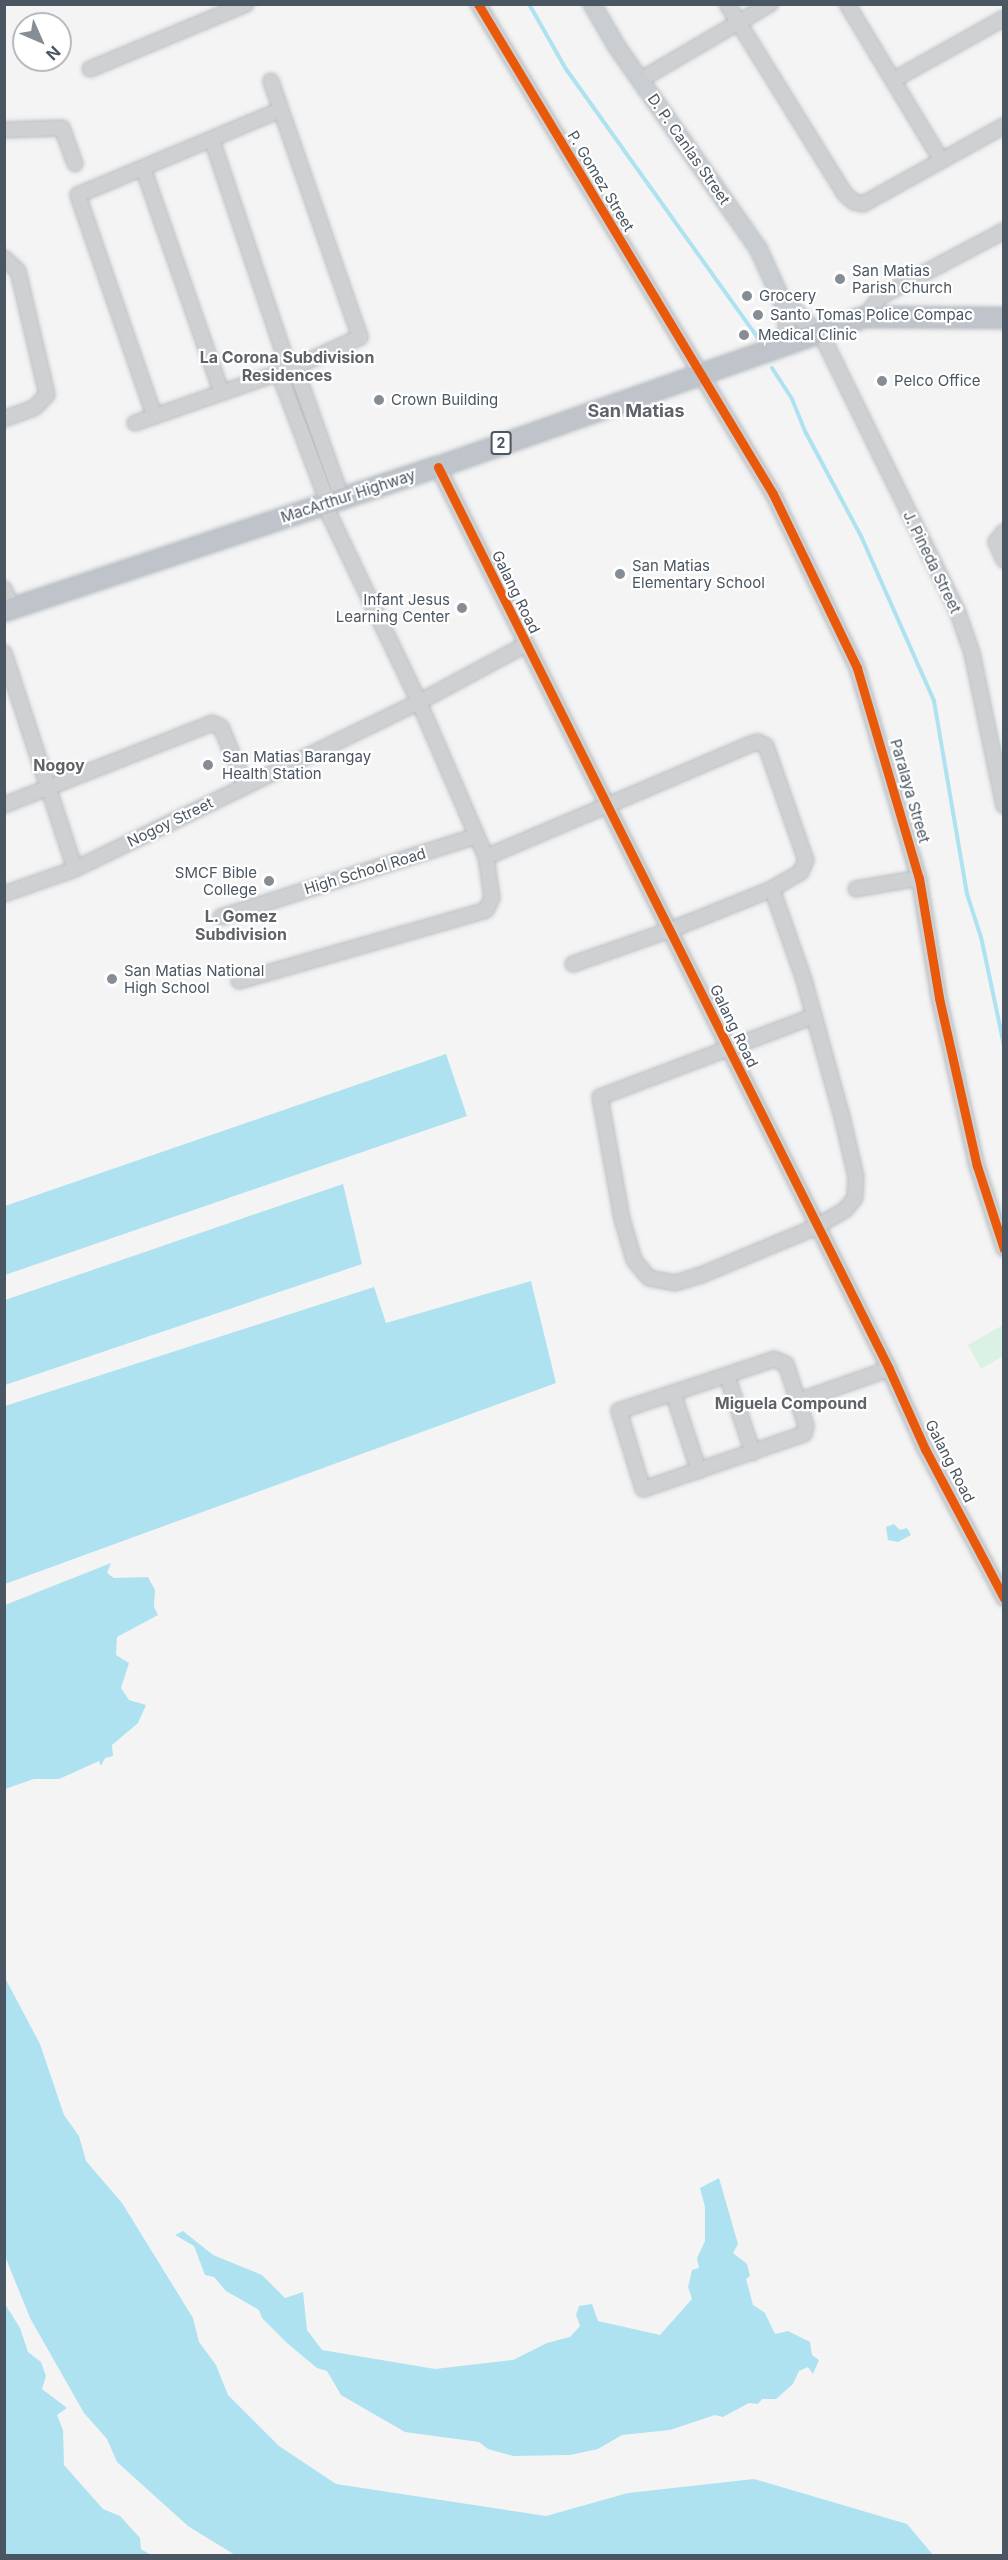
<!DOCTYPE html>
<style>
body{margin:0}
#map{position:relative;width:1008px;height:2560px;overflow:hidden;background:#f4f4f4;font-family:Inter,sans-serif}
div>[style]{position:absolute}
.green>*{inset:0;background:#d9f2e3}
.water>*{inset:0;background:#aee2f0}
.stream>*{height:4px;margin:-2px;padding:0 2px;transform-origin:2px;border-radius:2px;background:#aee2f0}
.roads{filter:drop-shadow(0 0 2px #b9bec3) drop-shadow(0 0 2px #b9bec3)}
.minor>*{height:14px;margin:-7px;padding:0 7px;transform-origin:7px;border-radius:7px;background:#ced0d2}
.major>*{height:16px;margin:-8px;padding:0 8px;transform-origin:8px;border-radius:8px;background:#caced1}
.highway>*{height:20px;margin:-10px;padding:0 10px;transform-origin:10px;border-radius:10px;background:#bec4c9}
.cycleway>*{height:9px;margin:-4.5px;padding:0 4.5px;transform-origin:4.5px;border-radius:4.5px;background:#e8590c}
.dots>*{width:16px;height:16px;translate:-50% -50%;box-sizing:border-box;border:3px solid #fff;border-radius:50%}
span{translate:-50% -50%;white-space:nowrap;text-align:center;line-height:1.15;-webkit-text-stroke:4.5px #fff;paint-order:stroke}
.shield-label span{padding:2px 4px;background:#fff;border:2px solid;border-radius:4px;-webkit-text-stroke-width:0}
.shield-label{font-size:14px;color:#4a5661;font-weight:700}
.street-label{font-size:15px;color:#4a5661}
.poi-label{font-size:15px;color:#4a5661}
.left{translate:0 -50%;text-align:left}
.right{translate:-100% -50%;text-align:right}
.neighbourhood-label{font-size:16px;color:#5f6368;font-weight:700}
.quarter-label{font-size:18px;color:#5f6368;font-weight:700}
.frame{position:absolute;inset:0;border:6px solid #4a5661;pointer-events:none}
.north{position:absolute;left:12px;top:12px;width:60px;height:60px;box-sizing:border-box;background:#fff;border:2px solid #b7bbc0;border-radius:50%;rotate:135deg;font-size:16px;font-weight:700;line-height:24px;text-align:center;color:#4a5661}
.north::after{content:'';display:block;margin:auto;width:21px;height:27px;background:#868d94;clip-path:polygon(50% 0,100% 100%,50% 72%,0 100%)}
</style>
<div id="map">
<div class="green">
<div style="clip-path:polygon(1003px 1325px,1003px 1356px,981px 1369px,968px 1345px)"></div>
</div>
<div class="water">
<div style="clip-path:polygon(446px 1054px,467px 1116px,5px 1275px,5px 1206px)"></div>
<div style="clip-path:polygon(343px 1184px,362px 1264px,5px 1385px,5px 1300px)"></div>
<div style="clip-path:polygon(531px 1281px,556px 1383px,5px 1584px,5px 1406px,374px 1287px,386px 1323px)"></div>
<div style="clip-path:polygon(894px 1524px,900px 1530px,907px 1528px,911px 1535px,898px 1542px,888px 1540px,886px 1527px)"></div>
<div style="clip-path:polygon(111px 1563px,107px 1573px,114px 1578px,148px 1577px,155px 1590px,154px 1607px,158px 1615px,117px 1637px,116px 1655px,129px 1663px,121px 1688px,129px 1700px,146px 1705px,138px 1723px,112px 1745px,113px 1756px,105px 1758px,101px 1766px,99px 1761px,59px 1779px,34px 1779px,5px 1789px,5px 1605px)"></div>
<div style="clip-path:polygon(4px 1976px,40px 2044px,64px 2115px,79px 2136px,86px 2161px,122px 2203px,193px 2318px,199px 2342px,216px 2365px,228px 2395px,279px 2446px,336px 2484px,546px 2516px,628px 2493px,754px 2479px,907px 2524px,933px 2555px,235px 2555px,188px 2526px,117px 2462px,107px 2439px,84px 2413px,30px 2318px,5px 2256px)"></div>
<div style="clip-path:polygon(719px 2178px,738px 2244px,733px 2253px,747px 2264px,750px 2276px,746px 2279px,753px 2305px,765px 2313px,775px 2334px,788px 2331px,810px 2342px,812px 2355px,819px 2360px,813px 2374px,808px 2367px,799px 2371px,793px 2384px,776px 2399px,762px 2399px,758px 2404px,749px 2403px,723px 2417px,715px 2415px,670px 2430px,622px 2435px,598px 2449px,570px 2455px,513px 2456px,488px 2449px,479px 2442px,405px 2432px,341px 2395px,327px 2371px,317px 2368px,287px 2343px,262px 2318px,259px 2310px,226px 2291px,214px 2277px,205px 2275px,194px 2246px,175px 2235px,183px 2231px,213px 2255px,262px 2275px,285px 2298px,303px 2292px,307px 2330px,322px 2350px,435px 2369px,513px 2360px,547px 2343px,570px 2337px,580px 2326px,576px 2315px,579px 2306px,592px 2304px,598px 2321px,660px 2335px,692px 2299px,688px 2287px,692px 2270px,699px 2268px,697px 2258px,705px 2241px,705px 2207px,700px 2188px)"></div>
<div style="clip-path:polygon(5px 2304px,20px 2328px,28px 2352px,41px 2362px,46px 2376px,42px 2389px,67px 2408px,57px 2415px,63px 2430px,64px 2465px,103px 2509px,120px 2516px,140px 2538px,141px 2549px,151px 2555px,5px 2555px)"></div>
</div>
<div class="stream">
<div style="left:529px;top:4px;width:75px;rotate:60.4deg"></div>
<div style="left:566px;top:69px;width:338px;rotate:54.5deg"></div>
<div style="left:772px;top:368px;width:37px;rotate:57deg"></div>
<div style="left:792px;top:399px;width:37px;rotate:68deg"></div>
<div style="left:806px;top:433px;width:117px;rotate:61.9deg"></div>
<div style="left:861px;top:536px;width:180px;rotate:66.1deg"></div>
<div style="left:934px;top:701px;width:196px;rotate:80.3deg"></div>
<div style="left:967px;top:894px;width:45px;rotate:72deg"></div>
<div style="left:981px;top:937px;width:110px;rotate:78deg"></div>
</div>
<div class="roads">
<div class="minor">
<div style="left:478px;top:4px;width:572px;rotate:58.95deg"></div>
<div style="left:773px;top:494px;width:193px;rotate:64.2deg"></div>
<div style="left:857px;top:668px;width:219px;rotate:73.6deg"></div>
<div style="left:919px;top:878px;width:122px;rotate:80.5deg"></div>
<div style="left:939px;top:998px;width:172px;rotate:77.3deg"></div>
<div style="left:977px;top:1166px;width:87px;rotate:72deg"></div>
<div style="left:727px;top:4px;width:224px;rotate:58.2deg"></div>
<div style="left:845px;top:194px;width:12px;rotate:42deg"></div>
<div style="left:854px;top:202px;width:9px;rotate:13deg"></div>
<div style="left:863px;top:204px;width:161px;rotate:-29deg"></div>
<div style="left:847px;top:4px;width:182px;rotate:58.9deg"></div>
<div style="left:90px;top:69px;width:169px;rotate:-22.6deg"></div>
<div style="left:895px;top:79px;width:125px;rotate:-29.2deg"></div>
<div style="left:640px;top:80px;width:151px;rotate:-30.3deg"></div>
<div style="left:4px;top:130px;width:58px;rotate:-2deg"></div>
<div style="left:62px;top:128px;width:38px;rotate:70deg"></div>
<div style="left:212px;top:140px;width:242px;rotate:71.4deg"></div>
<div style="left:143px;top:168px;width:236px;rotate:70.7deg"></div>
<div style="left:4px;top:258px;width:19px;rotate:43deg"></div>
<div style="left:18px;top:271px;width:127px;rotate:76.8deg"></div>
<div style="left:47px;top:395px;width:18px;rotate:135deg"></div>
<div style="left:34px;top:408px;width:32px;rotate:160deg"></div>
<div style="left:865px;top:317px;width:26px;rotate:-53deg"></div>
<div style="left:881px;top:296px;width:139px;rotate:-27.9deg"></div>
<div style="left:820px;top:332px;width:310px;rotate:63.8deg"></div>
<div style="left:957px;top:610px;width:46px;rotate:70.8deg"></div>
<div style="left:972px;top:653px;width:156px;rotate:78.2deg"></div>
<div style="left:295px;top:367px;width:140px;rotate:70.4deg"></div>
<div style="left:279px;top:373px;width:139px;rotate:69.3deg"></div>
<div style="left:154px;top:415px;width:233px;rotate:-109.1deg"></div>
<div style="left:78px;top:195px;width:219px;rotate:-22.8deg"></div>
<div style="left:135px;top:423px;width:170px;rotate:-19.3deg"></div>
<div style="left:295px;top:367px;width:72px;rotate:-24.8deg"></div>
<div style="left:360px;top:337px;width:271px;rotate:-109.2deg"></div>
<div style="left:438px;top:467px;width:1008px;rotate:63.43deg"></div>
<div style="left:889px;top:1369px;width:88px;rotate:65.8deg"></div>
<div style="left:925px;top:1449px;width:169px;rotate:62.1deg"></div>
<div style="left:1004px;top:532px;width:13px;rotate:129deg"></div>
<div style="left:996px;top:542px;width:20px;rotate:66deg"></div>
<div style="left:4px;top:589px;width:21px;rotate:67deg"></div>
<div style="left:4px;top:653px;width:227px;rotate:71.8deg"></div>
<div style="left:4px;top:805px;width:224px;rotate:-21.5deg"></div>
<div style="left:212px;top:723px;width:10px;rotate:24deg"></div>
<div style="left:221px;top:727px;width:63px;rotate:67.5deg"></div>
<div style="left:486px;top:857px;width:288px;rotate:-23.1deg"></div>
<div style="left:751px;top:744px;width:7px;rotate:-16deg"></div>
<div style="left:758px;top:742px;width:9px;rotate:27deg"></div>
<div style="left:766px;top:746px;width:121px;rotate:70.7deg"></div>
<div style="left:806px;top:860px;width:13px;rotate:113deg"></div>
<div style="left:801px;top:872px;width:34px;rotate:150deg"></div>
<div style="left:772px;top:889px;width:110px;rotate:158.1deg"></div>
<div style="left:670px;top:930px;width:103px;rotate:160.7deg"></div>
<div style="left:772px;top:889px;width:96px;rotate:70.6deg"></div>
<div style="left:804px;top:980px;width:146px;rotate:74.5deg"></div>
<div style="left:843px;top:1121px;width:57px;rotate:76.9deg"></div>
<div style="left:856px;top:1177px;width:21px;rotate:93deg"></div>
<div style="left:855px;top:1198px;width:16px;rotate:130deg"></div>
<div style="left:845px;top:1210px;width:34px;rotate:150deg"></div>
<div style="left:816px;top:1227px;width:125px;rotate:157.3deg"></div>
<div style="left:701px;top:1275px;width:27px;rotate:163deg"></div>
<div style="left:675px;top:1283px;width:26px;rotate:-169deg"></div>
<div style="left:649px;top:1278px;width:23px;rotate:-130deg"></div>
<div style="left:634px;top:1260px;width:43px;rotate:-106.3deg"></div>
<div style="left:622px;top:1219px;width:124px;rotate:-100.2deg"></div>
<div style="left:600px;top:1097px;width:229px;rotate:-20.7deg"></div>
<div style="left:856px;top:889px;width:64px;rotate:-9.9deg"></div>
<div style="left:4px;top:894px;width:75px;rotate:-19.4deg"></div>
<div style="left:75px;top:869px;width:382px;rotate:-25.9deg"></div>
<div style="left:419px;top:702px;width:120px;rotate:-28.3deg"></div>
<div style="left:221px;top:917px;width:268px;rotate:-17.6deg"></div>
<div style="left:239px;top:981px;width:257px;rotate:-16deg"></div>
<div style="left:486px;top:910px;width:13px;rotate:-63deg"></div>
<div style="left:492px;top:898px;width:41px;rotate:-98.3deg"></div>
<div style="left:486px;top:857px;width:169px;rotate:-113.4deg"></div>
<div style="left:419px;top:702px;width:220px;rotate:-115.6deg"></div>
<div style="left:774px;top:1359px;width:13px;rotate:23deg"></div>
<div style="left:786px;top:1364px;width:65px;rotate:72.1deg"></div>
<div style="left:806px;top:1426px;width:8px;rotate:104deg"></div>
<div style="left:804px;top:1434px;width:170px;rotate:161.1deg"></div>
<div style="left:643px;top:1489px;width:82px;rotate:-107.1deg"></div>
<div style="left:619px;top:1411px;width:163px;rotate:-18.5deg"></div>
<div style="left:727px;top:1376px;width:81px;rotate:71.3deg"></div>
<div style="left:673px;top:1393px;width:82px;rotate:71.6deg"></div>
<div style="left:798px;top:1401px;width:96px;rotate:-19.4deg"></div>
</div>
<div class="major">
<div style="left:592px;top:4px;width:50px;rotate:59.8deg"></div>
<div style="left:617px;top:47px;width:246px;rotate:55deg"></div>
<div style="left:758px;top:248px;width:70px;rotate:65.6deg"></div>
<div style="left:787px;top:312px;width:32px;rotate:90deg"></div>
<div style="left:786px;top:302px;width:43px;rotate:45.9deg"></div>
</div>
<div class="highway">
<div style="left:4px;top:611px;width:457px;rotate:-18.4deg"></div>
<div style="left:438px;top:467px;width:453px;rotate:-19.4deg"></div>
<div style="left:865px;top:317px;width:139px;rotate:0.4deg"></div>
</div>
</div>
<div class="cycleway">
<div style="left:478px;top:4px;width:572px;rotate:58.95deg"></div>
<div style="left:773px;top:494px;width:193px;rotate:64.2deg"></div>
<div style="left:857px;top:668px;width:219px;rotate:73.6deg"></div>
<div style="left:919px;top:878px;width:122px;rotate:80.5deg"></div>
<div style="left:939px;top:998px;width:172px;rotate:77.3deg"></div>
<div style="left:977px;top:1166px;width:87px;rotate:72deg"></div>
<div style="left:438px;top:467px;width:1008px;rotate:63.43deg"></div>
<div style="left:889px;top:1369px;width:88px;rotate:65.8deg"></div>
<div style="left:925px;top:1449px;width:169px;rotate:62.1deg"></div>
</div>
<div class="dots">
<div style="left:840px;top:279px;background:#868d94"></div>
<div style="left:747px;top:296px;background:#868d94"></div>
<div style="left:758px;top:315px;background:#868d94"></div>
<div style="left:744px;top:335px;background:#868d94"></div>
<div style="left:882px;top:381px;background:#868d94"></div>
<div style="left:379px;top:400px;background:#868d94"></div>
<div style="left:620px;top:574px;background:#868d94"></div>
<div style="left:462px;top:608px;background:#868d94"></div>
<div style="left:208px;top:765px;background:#868d94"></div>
<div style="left:269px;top:881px;background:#868d94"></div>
<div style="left:112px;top:979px;background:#868d94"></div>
</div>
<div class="shield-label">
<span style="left:501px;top:443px">2</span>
</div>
<div class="street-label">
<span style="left:689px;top:149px;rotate:55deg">D. P. Canlas Street</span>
<span style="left:601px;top:181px;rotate:59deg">P. Gomez Street</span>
<span style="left:348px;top:496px;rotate:-18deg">MacArthur Highway</span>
<span style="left:932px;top:562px;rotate:64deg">J. Pineda Street</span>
<span style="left:516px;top:592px;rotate:64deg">Galang Road</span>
<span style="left:910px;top:791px;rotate:74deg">Paralaya Street</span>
<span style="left:170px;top:822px;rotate:-26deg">Nogoy Street</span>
<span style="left:365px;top:871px;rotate:-17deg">High School Road</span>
<span style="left:734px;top:1026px;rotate:64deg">Galang Road</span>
<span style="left:950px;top:1461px;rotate:63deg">Galang Road</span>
</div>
<div class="poi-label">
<span class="left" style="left:852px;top:279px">San Matias<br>Parish Church</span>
<span class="left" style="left:759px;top:296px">Grocery</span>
<span class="left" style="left:770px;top:315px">Santo Tomas Police Compac</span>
<span class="left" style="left:758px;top:335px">Medical Clinic</span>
<span class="left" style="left:894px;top:381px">Pelco Office</span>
<span class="left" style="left:391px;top:400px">Crown Building</span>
<span class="left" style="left:632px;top:574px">San Matias<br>Elementary School</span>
<span class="right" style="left:450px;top:608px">Infant Jesus<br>Learning Center</span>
<span class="left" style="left:222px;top:765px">San Matias Barangay<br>Health Station</span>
<span class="right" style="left:257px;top:881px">SMCF Bible<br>College</span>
<span class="left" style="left:124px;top:979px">San Matias National<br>High School</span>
</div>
<div class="neighbourhood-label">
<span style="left:287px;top:366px">La Corona Subdivision<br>Residences</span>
<span style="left:59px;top:765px">Nogoy</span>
<span style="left:241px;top:925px">L. Gomez<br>Subdivision</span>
<span style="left:791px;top:1403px">Miguela Compound</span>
</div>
<div class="quarter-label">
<span style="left:636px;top:411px">San Matias</span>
</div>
<div class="frame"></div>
<div class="north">N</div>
</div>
